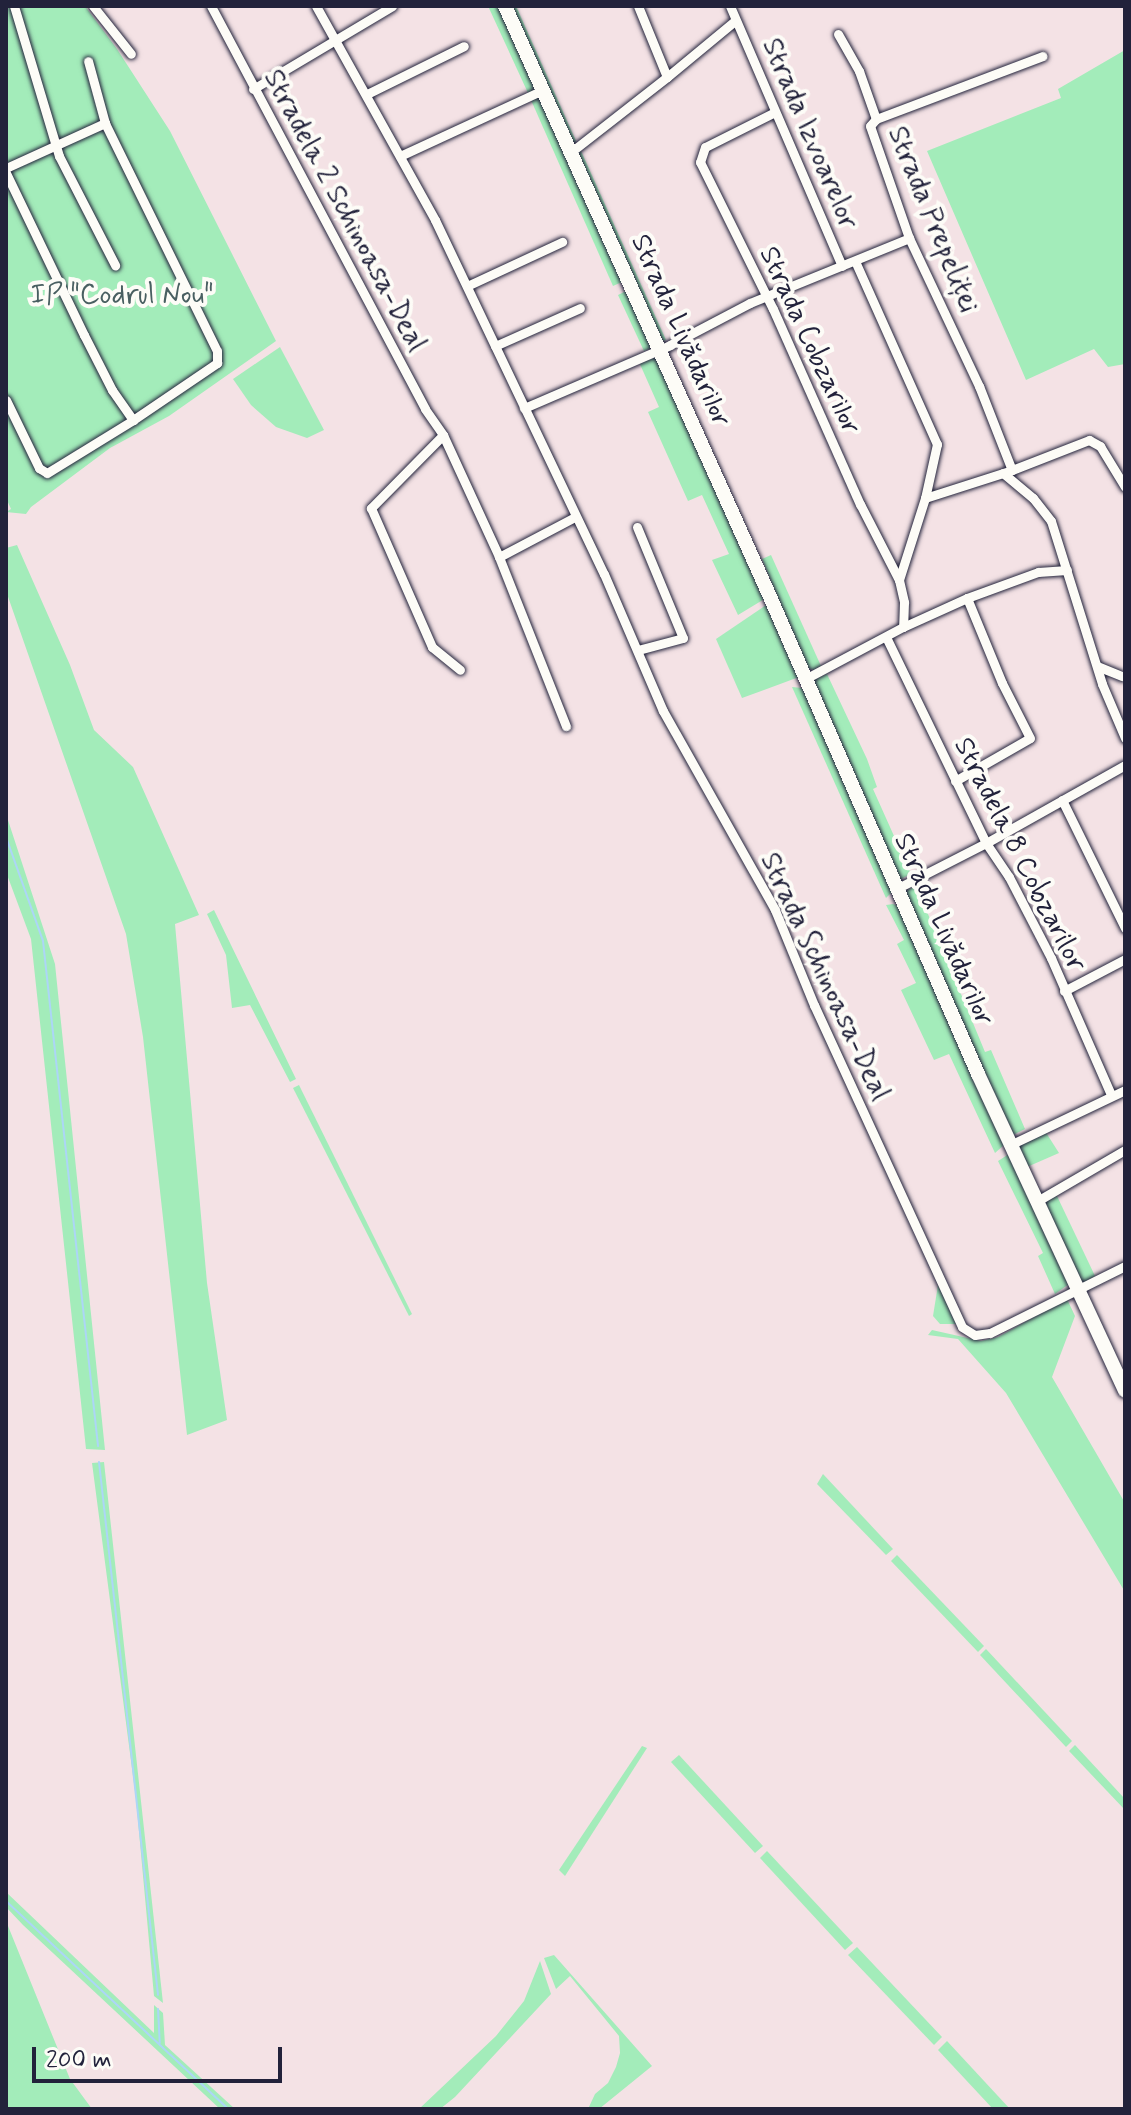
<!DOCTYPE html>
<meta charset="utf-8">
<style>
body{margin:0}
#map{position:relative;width:1131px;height:2115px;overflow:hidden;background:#f4e2e5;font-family:Mynerve,sans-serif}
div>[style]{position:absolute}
.green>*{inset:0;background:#a3ecba}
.stream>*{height:2px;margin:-1px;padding:0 1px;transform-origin:1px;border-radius:1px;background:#acd6f7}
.roads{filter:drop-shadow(0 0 2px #22223b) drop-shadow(0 0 2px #22223b)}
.street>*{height:9px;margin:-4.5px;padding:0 4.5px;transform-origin:4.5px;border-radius:4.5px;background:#fdfcf7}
.secondary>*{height:14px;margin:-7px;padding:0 7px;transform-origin:7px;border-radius:7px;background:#fdfcf7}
span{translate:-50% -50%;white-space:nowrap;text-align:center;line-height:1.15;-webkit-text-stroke:8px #fdfcf7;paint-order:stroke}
.street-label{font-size:28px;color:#22223b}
.park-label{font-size:28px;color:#495f61}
.frame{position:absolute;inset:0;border:8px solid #22223b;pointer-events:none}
.scale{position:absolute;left:32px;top:2047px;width:250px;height:36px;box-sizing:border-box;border:4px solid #22223b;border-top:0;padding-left:10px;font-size:24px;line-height:28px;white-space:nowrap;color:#22223b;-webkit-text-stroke:6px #fdfcf7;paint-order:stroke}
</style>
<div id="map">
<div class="green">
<div style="clip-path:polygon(6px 6px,85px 6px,117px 49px,170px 131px,276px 341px,169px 416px,110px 448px,31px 507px,26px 514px,6px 512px,11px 509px,6px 498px)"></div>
<div style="clip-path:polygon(488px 6px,501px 6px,539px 88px,528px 93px)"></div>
<div style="clip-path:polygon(512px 6px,516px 6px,576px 141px,573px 144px)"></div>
<div style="clip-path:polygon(1125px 50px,1125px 364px,1108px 367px,1094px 349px,1026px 380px,927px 151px,1061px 98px,1058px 89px)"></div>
<div style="clip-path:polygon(541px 95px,624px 281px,613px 286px,531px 100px)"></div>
<div style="clip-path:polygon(581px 151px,666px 340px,660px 342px,577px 153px)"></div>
<div style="clip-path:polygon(628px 290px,654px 347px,644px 351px,618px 295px)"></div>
<div style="clip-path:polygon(280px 347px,324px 430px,307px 438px,276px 427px,251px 405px,233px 379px)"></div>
<div style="clip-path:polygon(659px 355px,766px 598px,738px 615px,712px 560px,729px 554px,702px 495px,688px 501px,648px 412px,659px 407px,639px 362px)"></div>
<div style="clip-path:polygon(17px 545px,70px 665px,94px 730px,133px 767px,199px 915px,175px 924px,207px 1283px,227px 1420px,187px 1435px,143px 1037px,126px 934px,6px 591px,6px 548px)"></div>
<div style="clip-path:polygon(771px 555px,821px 666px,814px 670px,807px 668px,762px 559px)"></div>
<div style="clip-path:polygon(769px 603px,799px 677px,742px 698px,716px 639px)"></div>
<div style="clip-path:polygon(827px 674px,867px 759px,877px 787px,873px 789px,911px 874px,899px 880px,811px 681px)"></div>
<div style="clip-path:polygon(792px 687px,802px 688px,875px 849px,893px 891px,886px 898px)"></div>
<div style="clip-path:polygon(6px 814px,55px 964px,105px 1450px,86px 1449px,31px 939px,6px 872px)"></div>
<div style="clip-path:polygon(916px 885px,985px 1052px,991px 1050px,1025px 1129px,1013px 1135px,903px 893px)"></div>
<div style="clip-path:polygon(893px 904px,898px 906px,1004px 1145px,995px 1153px,949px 1054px,934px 1060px,901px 990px,916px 983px,897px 944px,904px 940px,886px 905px)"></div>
<div style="clip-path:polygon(214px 910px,296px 1079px,290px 1082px,250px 1005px,232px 1008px,226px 955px,207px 914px)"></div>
<div style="clip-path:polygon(299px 1085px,412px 1314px,409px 1316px,293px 1088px)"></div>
<div style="clip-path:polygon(1045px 1131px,1059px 1153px,1027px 1167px,1017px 1146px)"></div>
<div style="clip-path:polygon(1009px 1154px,1069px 1284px,1055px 1294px,1038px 1256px,1043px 1253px,998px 1161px)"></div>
<div style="clip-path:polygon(1057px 1196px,1095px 1276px,1081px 1285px,1043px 1203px)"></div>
<div style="clip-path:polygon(938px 1285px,956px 1324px,940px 1324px,933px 1316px)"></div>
<div style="clip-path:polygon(1067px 1299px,1075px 1316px,1052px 1377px,1125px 1503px,1125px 1592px,1006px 1393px,958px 1339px,928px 1335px,932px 1330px,981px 1341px,998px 1337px)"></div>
<div style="clip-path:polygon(104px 1462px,163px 2003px,154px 1996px,136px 1799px,92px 1463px)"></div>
<div style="clip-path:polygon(823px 1474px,893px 1549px,886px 1555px,817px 1484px)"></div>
<div style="clip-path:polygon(897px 1555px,984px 1646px,978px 1652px,891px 1561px)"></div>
<div style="clip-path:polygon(986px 1649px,1072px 1741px,1066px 1747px,980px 1655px)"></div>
<div style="clip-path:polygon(1075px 1745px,1125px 1799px,1125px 1810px,1069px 1751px)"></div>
<div style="clip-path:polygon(642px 1746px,647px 1748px,565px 1876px,559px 1870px)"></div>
<div style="clip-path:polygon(679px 1755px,763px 1846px,755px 1853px,671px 1762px)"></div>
<div style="clip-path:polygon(767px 1851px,853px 1943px,845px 1950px,760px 1858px)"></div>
<div style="clip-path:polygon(6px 1892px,154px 2033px,154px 2005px,163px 2013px,165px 2045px,235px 2109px,220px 2109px,23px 1925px,6px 1907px)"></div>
<div style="clip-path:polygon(6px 1921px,70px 2079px,92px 2109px,6px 2109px)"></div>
<div style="clip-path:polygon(857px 1947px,942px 2037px,934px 2045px,848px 1955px)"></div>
<div style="clip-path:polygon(554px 1955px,652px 2066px,599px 2109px,588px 2109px,595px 2094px,608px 2083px,616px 2067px,620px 2053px,619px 2036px,570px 1976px,556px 1989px,544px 1958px)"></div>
<div style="clip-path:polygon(540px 1961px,551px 1994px,455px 2097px,440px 2109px,419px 2109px,496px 2036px,524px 2001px)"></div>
<div style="clip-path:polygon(947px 2041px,1010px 2109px,993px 2109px,938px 2050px)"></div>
</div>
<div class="stream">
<div style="left:6px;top:837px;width:110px;rotate:70.4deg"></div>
<div style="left:43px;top:941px;width:508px;rotate:83.78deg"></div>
<div style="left:99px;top:1462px;width:536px;rotate:83.68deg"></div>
<div style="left:6px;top:1901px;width:304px;rotate:43.1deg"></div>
<div style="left:158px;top:2009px;width:34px;rotate:87deg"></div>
</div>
<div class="roads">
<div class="street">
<div style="left:14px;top:6px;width:157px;rotate:73.3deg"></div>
<div style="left:59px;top:156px;width:123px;rotate:62.8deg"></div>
<div style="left:93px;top:6px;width:61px;rotate:51.6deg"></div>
<div style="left:211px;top:6px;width:456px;rotate:62deg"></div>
<div style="left:425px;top:409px;width:32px;rotate:55deg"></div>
<div style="left:443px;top:435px;width:134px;rotate:65.3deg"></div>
<div style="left:499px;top:557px;width:182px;rotate:68.4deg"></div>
<div style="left:316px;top:6px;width:245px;rotate:60.9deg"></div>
<div style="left:435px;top:220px;width:392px;rotate:64.5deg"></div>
<div style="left:604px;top:574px;width:149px;rotate:66.7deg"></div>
<div style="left:663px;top:711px;width:228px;rotate:60.6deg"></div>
<div style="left:775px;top:910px;width:103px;rotate:67.7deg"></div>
<div style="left:814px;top:1005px;width:354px;rotate:65.3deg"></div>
<div style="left:962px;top:1327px;width:15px;rotate:32deg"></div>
<div style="left:975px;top:1335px;width:15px;rotate:-8deg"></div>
<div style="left:990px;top:1333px;width:151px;rotate:-26.4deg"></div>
<div style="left:730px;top:6px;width:283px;rotate:66.7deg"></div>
<div style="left:838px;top:34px;width:43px;rotate:60.4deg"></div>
<div style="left:859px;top:71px;width:51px;rotate:70.5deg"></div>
<div style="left:876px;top:119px;width:9px;rotate:131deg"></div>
<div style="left:870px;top:126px;width:119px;rotate:70.8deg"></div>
<div style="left:909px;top:238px;width:164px;rotate:64.7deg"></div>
<div style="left:979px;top:386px;width:90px;rotate:68.6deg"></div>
<div style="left:667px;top:77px;width:89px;rotate:-39.6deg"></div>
<div style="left:253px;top:89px;width:162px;rotate:-30.8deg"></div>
<div style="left:367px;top:94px;width:108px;rotate:-26.3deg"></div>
<div style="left:775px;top:112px;width:78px;rotate:153.4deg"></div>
<div style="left:705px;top:147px;width:16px;rotate:108deg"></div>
<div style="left:700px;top:162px;width:164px;rotate:63.6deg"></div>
<div style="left:773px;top:309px;width:214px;rotate:66deg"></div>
<div style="left:860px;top:504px;width:85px;rotate:62.8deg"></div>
<div style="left:899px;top:580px;width:23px;rotate:77deg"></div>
<div style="left:904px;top:602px;width:25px;rotate:92deg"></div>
<div style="left:876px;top:119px;width:178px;rotate:-20.7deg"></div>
<div style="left:571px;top:152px;width:122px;rotate:-38deg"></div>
<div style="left:667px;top:77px;width:77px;rotate:-112.2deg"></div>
<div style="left:400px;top:156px;width:157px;rotate:-24.8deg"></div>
<div style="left:6px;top:168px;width:109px;rotate:-24.4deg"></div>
<div style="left:6px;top:173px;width:180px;rotate:64.3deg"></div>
<div style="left:84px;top:335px;width:62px;rotate:63deg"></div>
<div style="left:112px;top:390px;width:37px;rotate:55deg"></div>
<div style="left:133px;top:420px;width:102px;rotate:-34.2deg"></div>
<div style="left:217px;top:363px;width:12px;rotate:-90deg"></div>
<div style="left:217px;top:351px;width:254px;rotate:-116.2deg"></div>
<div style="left:105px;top:123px;width:64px;rotate:-105.3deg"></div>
<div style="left:855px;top:261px;width:201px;rotate:65.9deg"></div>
<div style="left:937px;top:444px;width:55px;rotate:102.5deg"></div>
<div style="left:925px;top:498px;width:86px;rotate:107.6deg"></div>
<div style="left:467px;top:286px;width:105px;rotate:-24.9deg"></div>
<div style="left:495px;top:346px;width:93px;rotate:-24.1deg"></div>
<div style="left:6px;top:400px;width:76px;rotate:64.1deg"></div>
<div style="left:39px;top:468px;width:9px;rotate:32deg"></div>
<div style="left:47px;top:473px;width:101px;rotate:-31.6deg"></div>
<div style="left:524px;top:408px;width:159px;rotate:-23.3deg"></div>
<div style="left:670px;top:345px;width:90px;rotate:-27.7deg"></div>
<div style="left:750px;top:303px;width:172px;rotate:-22.2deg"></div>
<div style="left:443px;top:435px;width:103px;rotate:134.6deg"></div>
<div style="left:371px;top:508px;width:152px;rotate:66.3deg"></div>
<div style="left:432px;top:647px;width:36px;rotate:39deg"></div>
<div style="left:1003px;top:473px;width:39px;rotate:40deg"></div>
<div style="left:1033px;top:498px;width:29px;rotate:52deg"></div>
<div style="left:1051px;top:521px;width:171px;rotate:72.6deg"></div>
<div style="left:1102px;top:684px;width:59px;rotate:66.9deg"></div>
<div style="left:925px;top:498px;width:91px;rotate:-17.8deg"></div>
<div style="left:1012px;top:470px;width:83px;rotate:-21.3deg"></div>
<div style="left:1089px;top:440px;width:13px;rotate:29deg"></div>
<div style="left:1100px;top:446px;width:48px;rotate:58.6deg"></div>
<div style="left:637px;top:527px;width:120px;rotate:67.5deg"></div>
<div style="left:683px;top:638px;width:47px;rotate:165.1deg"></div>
<div style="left:499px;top:557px;width:86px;rotate:-27.8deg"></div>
<div style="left:886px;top:637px;width:229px;rotate:64.1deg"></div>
<div style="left:986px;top:843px;width:41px;rotate:55.9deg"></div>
<div style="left:1009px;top:877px;width:91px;rotate:62.6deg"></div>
<div style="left:1051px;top:958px;width:150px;rotate:66.3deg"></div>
<div style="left:1097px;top:666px;width:27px;rotate:22deg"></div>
<div style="left:805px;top:679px;width:111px;rotate:-28deg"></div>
<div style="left:903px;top:627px;width:70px;rotate:-24.4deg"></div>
<div style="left:967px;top:598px;width:76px;rotate:-20.1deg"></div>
<div style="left:1038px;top:572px;width:29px;rotate:-4deg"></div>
<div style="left:955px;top:781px;width:86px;rotate:-29.8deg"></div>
<div style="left:1030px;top:738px;width:62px;rotate:-117deg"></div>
<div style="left:1002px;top:683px;width:92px;rotate:-112.4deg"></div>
<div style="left:1062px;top:800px;width:143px;rotate:63.8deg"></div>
<div style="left:896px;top:889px;width:101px;rotate:-27.1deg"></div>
<div style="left:986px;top:843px;width:159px;rotate:-29.3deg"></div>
<div style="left:1064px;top:991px;width:69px;rotate:-27.7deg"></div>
<div style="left:1012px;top:1144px;width:125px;rotate:-25.5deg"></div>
<div style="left:1039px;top:1200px;width:99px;rotate:-30.2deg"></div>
</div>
<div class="secondary">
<div style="left:505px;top:6px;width:650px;rotate:65.84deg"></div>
<div style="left:771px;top:599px;width:518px;rotate:66.45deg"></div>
<div style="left:978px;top:1074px;width:349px;rotate:65.1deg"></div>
</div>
</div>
<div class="street-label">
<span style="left:809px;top:134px;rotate:67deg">Strada Izvoarelor</span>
<span style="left:344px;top:211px;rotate:62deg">Stradela 2 Schinoasa-Deal</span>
<span style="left:932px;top:220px;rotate:68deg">Strada Prepeliței</span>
<span style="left:680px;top:331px;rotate:66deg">Strada Livădarilor</span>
<span style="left:809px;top:341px;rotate:65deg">Strada Cobzarilor</span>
<span style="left:1019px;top:855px;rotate:63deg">Stradela 8 Cobzarilor</span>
<span style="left:943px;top:930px;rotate:66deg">Strada Livădarilor</span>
<span style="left:824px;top:977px;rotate:65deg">Strada Schinoasa-Deal</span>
</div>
<div class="park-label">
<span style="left:122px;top:296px">IP "Codrul Nou"</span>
</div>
<div class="frame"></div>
<div class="scale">200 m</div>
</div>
